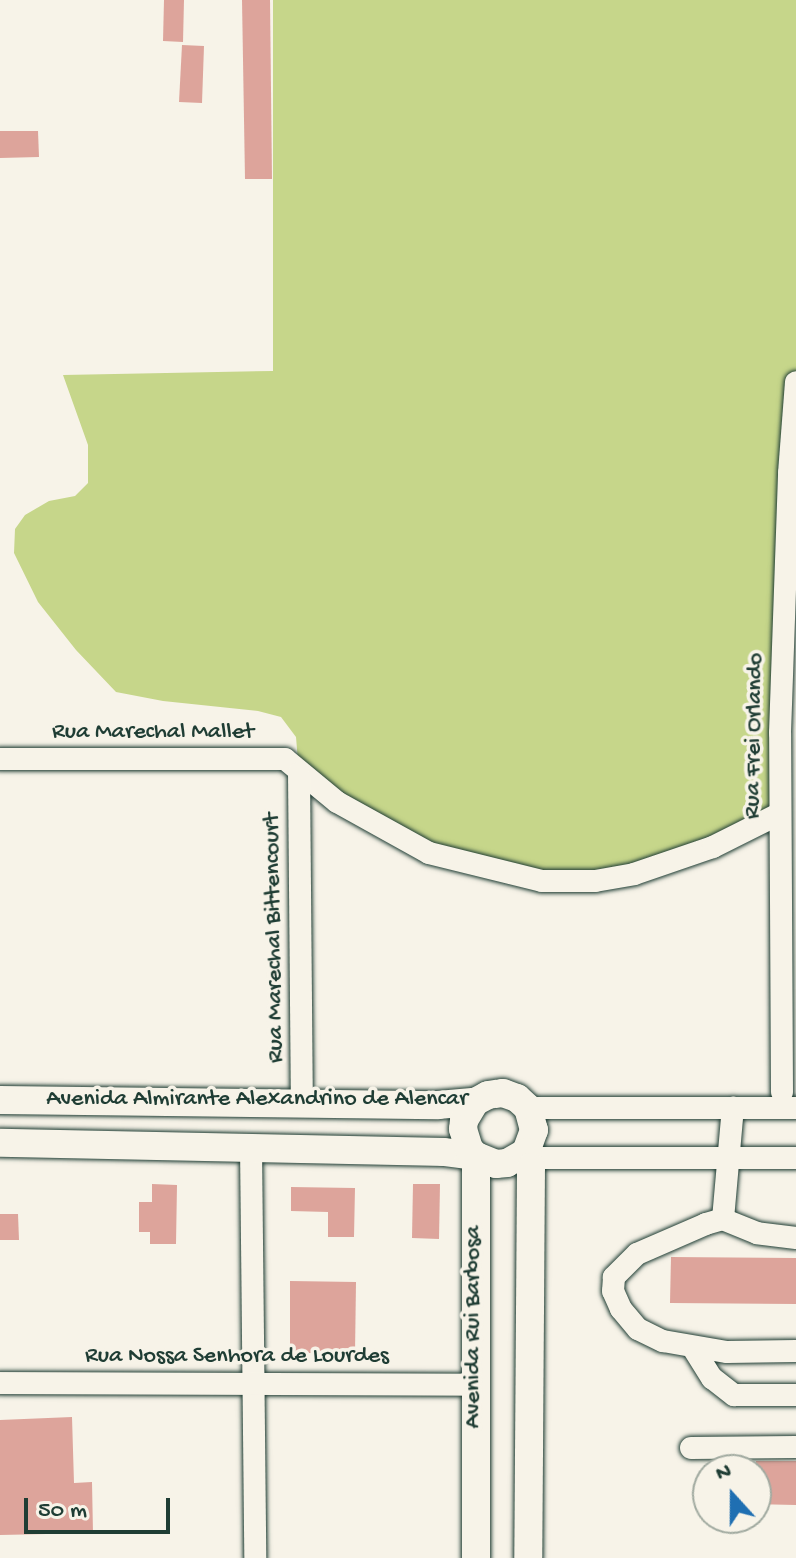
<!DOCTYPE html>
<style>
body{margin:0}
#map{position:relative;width:796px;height:1558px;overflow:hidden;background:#f7f3e8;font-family:"Gochi Hand",sans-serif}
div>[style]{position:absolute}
.green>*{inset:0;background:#c6d68a}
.building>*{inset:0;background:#dda49b}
.roads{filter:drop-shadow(0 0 2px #1f3d34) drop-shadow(0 0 2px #1f3d34)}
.minor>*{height:22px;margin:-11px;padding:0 11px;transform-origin:11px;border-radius:11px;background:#f7f3e8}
.major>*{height:28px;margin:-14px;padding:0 14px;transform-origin:14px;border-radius:14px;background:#f7f3e8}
span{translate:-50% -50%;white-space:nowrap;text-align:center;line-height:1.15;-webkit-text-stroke:7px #f7f3e8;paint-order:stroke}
.street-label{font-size:24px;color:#1f3d34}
.north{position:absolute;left:692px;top:1454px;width:80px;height:80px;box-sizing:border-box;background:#f7f3e8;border:2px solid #a1aaa0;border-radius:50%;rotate:339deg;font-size:22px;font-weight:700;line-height:32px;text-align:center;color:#1f3d34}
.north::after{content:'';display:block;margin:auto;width:28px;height:36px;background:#1f6fb2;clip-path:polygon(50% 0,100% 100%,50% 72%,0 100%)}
.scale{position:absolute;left:24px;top:1498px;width:146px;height:36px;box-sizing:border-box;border:4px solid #1f3d34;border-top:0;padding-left:10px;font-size:24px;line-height:28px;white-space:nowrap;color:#1f3d34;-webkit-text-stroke:6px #f7f3e8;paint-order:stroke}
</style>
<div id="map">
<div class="green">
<div style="clip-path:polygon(273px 0,796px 0,796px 382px,779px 814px,595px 881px,475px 865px,299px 773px,296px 737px,281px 717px,258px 711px,163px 701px,116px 692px,76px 650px,38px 602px,14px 553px,15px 529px,25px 515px,49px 501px,75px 496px,88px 483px,88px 445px,63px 375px,273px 371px)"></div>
</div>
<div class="building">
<div style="clip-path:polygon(164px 0,184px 0,183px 42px,163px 41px)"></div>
<div style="clip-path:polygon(242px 0,270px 0,272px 179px,245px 179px)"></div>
<div style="clip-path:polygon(182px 45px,204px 46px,202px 103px,179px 102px)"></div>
<div style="clip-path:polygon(0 131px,38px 131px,39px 157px,0 158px)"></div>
<div style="clip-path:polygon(152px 1184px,177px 1185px,176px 1244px,150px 1244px,150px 1232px,139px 1232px,139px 1202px,152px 1202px)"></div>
<div style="clip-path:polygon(413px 1184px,440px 1184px,439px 1239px,412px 1238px)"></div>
<div style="clip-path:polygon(291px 1187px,355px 1188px,354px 1237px,328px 1237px,328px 1212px,291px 1211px)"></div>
<div style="clip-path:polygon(0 1214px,18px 1214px,19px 1240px,0 1240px)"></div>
<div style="clip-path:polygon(671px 1257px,796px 1258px,796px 1304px,670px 1303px)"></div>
<div style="clip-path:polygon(290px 1281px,356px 1282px,355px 1353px,290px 1353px)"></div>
<div style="clip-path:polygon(72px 1417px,74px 1483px,92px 1482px,93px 1533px,0 1535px,0 1420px)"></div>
<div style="clip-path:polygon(756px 1461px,796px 1461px,796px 1505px,756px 1504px)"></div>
</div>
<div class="roads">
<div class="minor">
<div style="left:0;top:759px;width:285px"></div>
<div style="left:285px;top:759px;width:67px;rotate:39.6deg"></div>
<div style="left:337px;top:802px;width:105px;rotate:29deg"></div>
<div style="left:429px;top:853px;width:116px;rotate:13.9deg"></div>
<div style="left:542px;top:881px;width:53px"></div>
<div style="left:595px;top:881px;width:40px;rotate:-10deg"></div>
<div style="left:634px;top:874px;width:83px;rotate:-18.9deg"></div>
<div style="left:713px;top:847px;width:74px;rotate:-26.6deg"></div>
<div style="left:299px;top:773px;width:329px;rotate:89.5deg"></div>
<div style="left:782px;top:1092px;width:359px;rotate:-90.3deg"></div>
<div style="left:780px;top:733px;width:260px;rotate:-88deg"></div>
<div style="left:789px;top:473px;width:91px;rotate:-85.6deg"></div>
<div style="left:528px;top:1108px;width:268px"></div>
<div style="left:251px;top:1146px;width:412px;rotate:89.4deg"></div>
<div style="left:526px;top:1152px;width:16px;rotate:22deg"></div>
<div style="left:541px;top:1158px;width:255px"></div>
<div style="left:723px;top:1219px;width:112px;rotate:-84.9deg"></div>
<div style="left:796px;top:1238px;width:39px;rotate:-173deg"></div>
<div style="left:757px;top:1233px;width:37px;rotate:-158deg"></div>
<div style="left:723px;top:1219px;width:18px;rotate:164deg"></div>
<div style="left:706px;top:1224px;width:75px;rotate:156.5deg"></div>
<div style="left:637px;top:1254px;width:33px;rotate:135deg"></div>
<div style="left:614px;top:1277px;width:14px;rotate:94deg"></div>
<div style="left:613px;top:1291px;width:20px;rotate:66deg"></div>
<div style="left:621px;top:1309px;width:26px;rotate:50deg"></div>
<div style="left:638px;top:1329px;width:28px;rotate:26deg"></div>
<div style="left:663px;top:1341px;width:65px;rotate:9.8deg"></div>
<div style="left:727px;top:1352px;width:69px;rotate:-0.8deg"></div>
<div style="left:693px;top:1348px;width:36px;rotate:58deg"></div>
<div style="left:712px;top:1378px;width:28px;rotate:38deg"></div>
<div style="left:734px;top:1395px;width:62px"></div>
<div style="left:0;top:1383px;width:474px;rotate:0.2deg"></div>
<div style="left:691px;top:1448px;width:105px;rotate:-0.5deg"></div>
</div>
<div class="major">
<div style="left:0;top:1100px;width:438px;rotate:0.7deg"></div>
<div style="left:438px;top:1105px;width:37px;rotate:-5deg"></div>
<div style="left:475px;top:1102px;width:15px;rotate:-28deg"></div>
<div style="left:488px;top:1095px;width:15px;rotate:-8deg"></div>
<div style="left:503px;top:1093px;width:15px;rotate:20deg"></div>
<div style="left:517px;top:1098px;width:15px;rotate:42deg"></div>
<div style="left:528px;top:1108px;width:23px;rotate:75deg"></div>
<div style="left:534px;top:1130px;width:23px;rotate:110deg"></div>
<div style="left:526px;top:1152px;width:22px;rotate:150deg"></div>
<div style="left:507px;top:1163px;width:11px;rotate:175deg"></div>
<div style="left:496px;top:1164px;width:22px;rotate:-158deg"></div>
<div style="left:476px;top:1156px;width:33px;rotate:-173deg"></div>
<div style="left:443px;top:1152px;width:443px;rotate:-178.8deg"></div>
<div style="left:475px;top:1102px;width:21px;rotate:121deg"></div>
<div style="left:464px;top:1120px;width:9px;rotate:96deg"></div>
<div style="left:463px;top:1129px;width:21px;rotate:73deg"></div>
<div style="left:469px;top:1149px;width:10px;rotate:45deg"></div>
<div style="left:476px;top:1156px;width:402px;rotate:90deg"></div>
<div style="left:526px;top:1152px;width:16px;rotate:72deg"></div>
<div style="left:531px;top:1167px;width:391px;rotate:90.4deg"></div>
</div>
</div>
<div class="street-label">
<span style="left:153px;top:733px">Rua Marechal Mallet</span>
<span style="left:755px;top:736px;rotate:-89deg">Rua Frei Orlando</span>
<span style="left:275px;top:938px;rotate:-91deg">Rua Marechal Bittencourt</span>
<span style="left:257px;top:1100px">Avenida Almirante Alexandrino de Alencar</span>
<span style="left:474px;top:1327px;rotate:-90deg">Avenida Rui Barbosa</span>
<span style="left:237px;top:1357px">Rua Nossa Senhora de Lourdes</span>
</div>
<div class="north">N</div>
<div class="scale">50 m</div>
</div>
